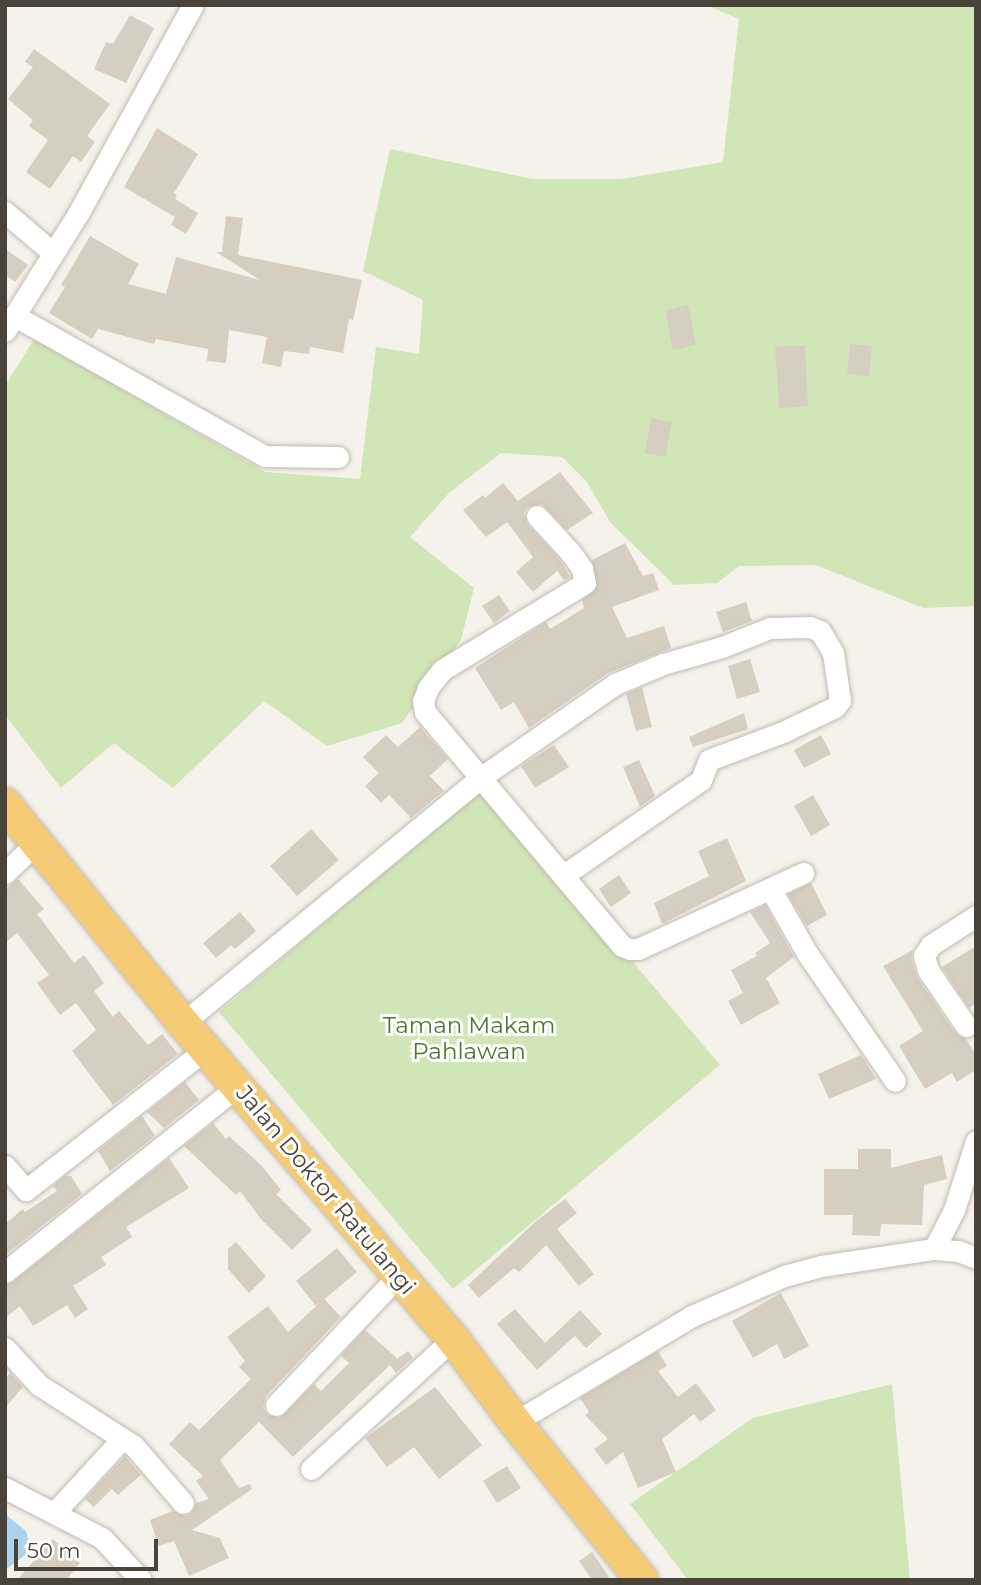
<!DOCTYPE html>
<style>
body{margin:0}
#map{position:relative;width:981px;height:1585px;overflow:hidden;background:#f5f2eb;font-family:Montserrat,sans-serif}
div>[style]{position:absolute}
.green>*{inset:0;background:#d1e6b7}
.water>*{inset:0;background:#acd2ed}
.building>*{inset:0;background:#d6cec1}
.roads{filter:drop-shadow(0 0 2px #c0baae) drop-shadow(0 0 2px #c0baae)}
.minor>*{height:21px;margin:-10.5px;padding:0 10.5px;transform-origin:10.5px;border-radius:10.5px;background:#fff}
.highway>*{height:32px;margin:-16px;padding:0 16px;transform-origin:16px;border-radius:16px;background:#f6cb75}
span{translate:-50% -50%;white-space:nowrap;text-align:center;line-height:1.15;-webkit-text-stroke:6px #fff;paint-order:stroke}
.park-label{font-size:23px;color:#4a782f}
.street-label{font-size:23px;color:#494339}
.frame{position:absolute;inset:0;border:7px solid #494339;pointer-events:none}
.scale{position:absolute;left:14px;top:1539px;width:144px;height:32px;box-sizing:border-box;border:4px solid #494339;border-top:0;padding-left:9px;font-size:21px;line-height:24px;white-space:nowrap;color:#494339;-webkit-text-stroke:5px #fff;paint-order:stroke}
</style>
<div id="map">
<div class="green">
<div style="clip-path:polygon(706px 5px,976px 5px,976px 606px,923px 608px,816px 565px,739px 566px,717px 583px,674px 585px,610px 522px,587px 482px,562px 457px,501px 453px,450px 492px,410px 537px,474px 588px,461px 640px,402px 723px,327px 746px,264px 701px,173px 788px,114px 743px,61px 788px,5px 715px,5px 386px,34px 339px,265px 472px,360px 479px,376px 347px,419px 354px,423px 300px,363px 271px,390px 149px,532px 179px,622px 179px,723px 162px,739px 19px)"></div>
<div style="clip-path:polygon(485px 787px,720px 1065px,453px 1289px,219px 1012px)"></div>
<div style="clip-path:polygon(892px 1384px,910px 1580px,688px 1580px,630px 1504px,753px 1418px)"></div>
</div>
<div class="water">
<div style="clip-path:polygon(5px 1514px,26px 1531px,30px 1547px,24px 1556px,5px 1570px)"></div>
</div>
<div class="building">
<div style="clip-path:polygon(130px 15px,154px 28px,126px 83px,94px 69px,106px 42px,113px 44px)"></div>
<div style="clip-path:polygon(34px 49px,110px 104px,87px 136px,95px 142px,81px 162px,73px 156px,50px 189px,26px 172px,48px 140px,29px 126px,33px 120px,8px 99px,33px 67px,25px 62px)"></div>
<div style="clip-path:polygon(157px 128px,198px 154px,174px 193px,177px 195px,175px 199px,198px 213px,186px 234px,171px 225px,175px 217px,124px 187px)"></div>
<div style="clip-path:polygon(226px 216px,243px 218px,238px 255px,362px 280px,353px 320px,349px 319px,343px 353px,310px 347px,309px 354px,284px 351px,281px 367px,262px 363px,267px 337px,229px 330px,226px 363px,207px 361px,208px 349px,156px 339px,154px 344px,98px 329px,92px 339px,49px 313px,65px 287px,61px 285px,90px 236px,139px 264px,128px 284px,166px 294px,176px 257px,260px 280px,216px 252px,222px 252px)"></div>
<div style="clip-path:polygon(5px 249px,28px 265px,15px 282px,5px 275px)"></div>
<div style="clip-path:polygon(688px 305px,696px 345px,673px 350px,665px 310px)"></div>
<div style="clip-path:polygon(850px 344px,872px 346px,869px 376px,847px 374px)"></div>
<div style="clip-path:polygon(805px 345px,808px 406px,779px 408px,775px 347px)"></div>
<div style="clip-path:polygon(651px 418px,672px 422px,665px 457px,645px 453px)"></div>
<div style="clip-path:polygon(560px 472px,593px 513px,567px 530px,542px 504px,528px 507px,524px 513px,527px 524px,561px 561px,570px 577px,564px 580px,557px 571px,533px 592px,516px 572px,533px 557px,507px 522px,486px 537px,463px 510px,483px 495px,485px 498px,503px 483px,518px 501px)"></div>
<div style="clip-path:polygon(625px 543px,643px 576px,653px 573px,659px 590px,612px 607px,627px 638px,664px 626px,671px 648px,608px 673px,529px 728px,514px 702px,501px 710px,475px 668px,546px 622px,550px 629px,584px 608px,582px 600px,597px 587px,592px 560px)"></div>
<div style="clip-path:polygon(499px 595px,510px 611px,494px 623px,482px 606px)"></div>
<div style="clip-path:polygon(746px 602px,752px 621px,723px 632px,716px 612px)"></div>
<div style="clip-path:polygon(750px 659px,760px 692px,737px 699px,728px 666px)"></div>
<div style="clip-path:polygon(642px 687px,652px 727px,636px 731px,626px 694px)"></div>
<div style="clip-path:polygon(744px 713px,748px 729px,693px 747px,689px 737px)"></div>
<div style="clip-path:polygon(420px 727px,448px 759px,430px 776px,444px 791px,411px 818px,389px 795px,381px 803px,365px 786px,379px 773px,363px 757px,386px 735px,398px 747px)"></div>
<div style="clip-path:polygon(821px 735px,831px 754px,804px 768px,794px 750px)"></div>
<div style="clip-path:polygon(554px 745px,569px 767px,535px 788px,521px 766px)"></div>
<div style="clip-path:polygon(639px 760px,655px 796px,640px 807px,623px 767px)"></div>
<div style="clip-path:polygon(813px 795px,830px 825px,811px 836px,794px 806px)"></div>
<div style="clip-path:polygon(311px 829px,339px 860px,297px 896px,270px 866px)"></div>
<div style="clip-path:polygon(727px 838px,746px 881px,662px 924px,654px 903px,709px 876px,698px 851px)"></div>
<div style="clip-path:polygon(619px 875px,631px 893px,611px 907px,599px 889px)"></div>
<div style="clip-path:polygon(18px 879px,44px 909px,37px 914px,74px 963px,84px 955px,104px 983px,94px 991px,113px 1017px,119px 1011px,148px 1045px,162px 1034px,178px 1054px,113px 1105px,72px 1051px,96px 1030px,76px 1003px,60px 1015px,37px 983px,49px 975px,17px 933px,5px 943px,5px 890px)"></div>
<div style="clip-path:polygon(811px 883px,827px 915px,807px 926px,788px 894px)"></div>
<div style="clip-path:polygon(765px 905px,794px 957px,766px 978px,780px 1003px,741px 1025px,728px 1001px,743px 993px,731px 970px,757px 956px,755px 953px,770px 943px,750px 912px)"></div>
<div style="clip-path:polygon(240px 912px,256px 931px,235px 949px,231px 945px,216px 958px,203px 943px)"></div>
<div style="clip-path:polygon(976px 946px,976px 1003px,969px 1008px,942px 967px)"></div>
<div style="clip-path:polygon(913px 950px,911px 959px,917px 977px,955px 1033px,966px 1039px,976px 1055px,976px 1070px,957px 1082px,952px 1073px,925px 1089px,899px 1046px,923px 1031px,883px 966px)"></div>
<div style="clip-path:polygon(861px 1055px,876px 1079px,829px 1099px,818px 1074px)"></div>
<div style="clip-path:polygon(185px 1082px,199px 1100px,164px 1128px,147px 1112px)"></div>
<div style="clip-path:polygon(142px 1116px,155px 1136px,110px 1171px,98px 1151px)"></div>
<div style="clip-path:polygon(213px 1123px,226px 1139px,229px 1136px,262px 1166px,281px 1190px,276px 1194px,312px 1230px,292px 1250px,261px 1219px,240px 1191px,236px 1195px,184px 1146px)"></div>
<div style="clip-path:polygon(858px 1149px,891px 1149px,891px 1168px,942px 1155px,947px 1179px,924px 1185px,922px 1225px,881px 1224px,880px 1236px,852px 1235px,853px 1215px,824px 1215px,824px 1169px,858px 1169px)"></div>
<div style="clip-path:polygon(169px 1158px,189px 1188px,126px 1227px,132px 1237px,101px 1257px,106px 1265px,73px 1286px,88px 1309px,75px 1318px,67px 1305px,33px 1326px,20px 1306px,5px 1318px,5px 1285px,13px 1282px)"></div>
<div style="clip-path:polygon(65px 1176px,71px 1176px,82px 1194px,5px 1255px,5px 1224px,23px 1209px,25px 1212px,57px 1191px,53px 1186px)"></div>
<div style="clip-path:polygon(565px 1199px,577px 1213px,557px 1229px,594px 1274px,579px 1286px,546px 1245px,519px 1272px,514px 1268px,479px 1298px,468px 1285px,535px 1222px)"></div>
<div style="clip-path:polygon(236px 1242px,266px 1276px,249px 1293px,228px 1269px,228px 1249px)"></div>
<div style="clip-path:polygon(337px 1248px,357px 1272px,316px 1306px,296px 1281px)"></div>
<div style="clip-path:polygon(781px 1293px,809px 1346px,784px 1359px,777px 1344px,753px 1358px,732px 1321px)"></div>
<div style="clip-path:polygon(324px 1299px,341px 1317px,266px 1396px,263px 1408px,268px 1415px,279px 1418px,285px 1414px,314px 1384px,321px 1391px,349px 1363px,341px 1356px,365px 1330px,397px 1358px,394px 1361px,408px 1351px,413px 1358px,396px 1373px,390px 1365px,293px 1457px,259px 1422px,220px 1460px,239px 1488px,250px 1484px,252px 1489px,192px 1530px,220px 1538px,229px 1558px,189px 1576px,174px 1541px,159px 1546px,150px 1520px,173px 1511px,186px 1516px,192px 1512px,196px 1503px,209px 1499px,196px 1481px,203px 1476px,169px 1444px,190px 1422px,199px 1430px,251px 1379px,239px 1367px,245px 1361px,227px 1337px,268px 1306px,288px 1332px)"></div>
<div style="clip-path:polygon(515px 1309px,545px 1343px,580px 1310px,602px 1334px,586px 1348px,575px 1336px,537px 1370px,497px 1324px)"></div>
<div style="clip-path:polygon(658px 1351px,667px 1366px,658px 1371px,678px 1397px,696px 1383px,716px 1410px,700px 1422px,694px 1414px,662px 1439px,676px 1472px,638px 1488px,623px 1452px,606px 1465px,594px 1449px,608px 1439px,585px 1415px,589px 1412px,580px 1398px)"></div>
<div style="clip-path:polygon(10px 1373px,23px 1387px,5px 1408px,5px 1380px)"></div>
<div style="clip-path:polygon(435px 1387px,482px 1445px,439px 1479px,414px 1447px,387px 1467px,365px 1438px)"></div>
<div style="clip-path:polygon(125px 1456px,141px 1475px,118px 1495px,112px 1489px,94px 1507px,85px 1499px)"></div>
<div style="clip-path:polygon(507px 1466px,521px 1488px,497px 1503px,483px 1481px)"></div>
<div style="clip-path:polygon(53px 1539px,80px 1563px,66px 1580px,17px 1580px)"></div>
<div style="clip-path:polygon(592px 1552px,611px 1580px,592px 1580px,579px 1561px)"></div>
</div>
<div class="roads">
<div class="minor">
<div style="left:5px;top:212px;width:63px;rotate:40.5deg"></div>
<div style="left:15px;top:316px;width:286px;rotate:29.3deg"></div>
<div style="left:264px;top:456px;width:74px;rotate:0.8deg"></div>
<div style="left:5px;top:331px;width:140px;rotate:-58.1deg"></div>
<div style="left:79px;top:212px;width:236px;rotate:-61.2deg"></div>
<div style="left:537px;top:516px;width:50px;rotate:47.4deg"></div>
<div style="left:571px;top:553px;width:19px;rotate:55deg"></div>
<div style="left:582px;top:569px;width:14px;rotate:78deg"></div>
<div style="left:585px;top:583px;width:167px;rotate:148.7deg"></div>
<div style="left:442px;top:670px;width:23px;rotate:128deg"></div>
<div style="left:428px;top:688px;width:14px;rotate:111deg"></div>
<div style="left:423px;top:701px;width:11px;rotate:80deg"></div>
<div style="left:425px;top:712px;width:306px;rotate:49.9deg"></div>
<div style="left:622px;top:946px;width:9px;rotate:21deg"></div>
<div style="left:630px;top:949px;width:8px"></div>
<div style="left:638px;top:949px;width:182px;rotate:-24.7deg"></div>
<div style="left:5px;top:873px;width:45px;rotate:-44.1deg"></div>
<div style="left:771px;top:890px;width:73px;rotate:60.3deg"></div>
<div style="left:807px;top:953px;width:155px;rotate:55.5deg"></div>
<div style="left:183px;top:1023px;width:385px;rotate:-39.5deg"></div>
<div style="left:480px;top:778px;width:165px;rotate:-34.8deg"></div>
<div style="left:615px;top:684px;width:52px;rotate:-22.6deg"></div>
<div style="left:663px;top:664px;width:61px;rotate:-16.1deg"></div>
<div style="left:722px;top:647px;width:52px;rotate:-21.6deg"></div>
<div style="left:770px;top:628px;width:40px;rotate:-1.4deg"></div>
<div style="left:810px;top:627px;width:11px;rotate:22deg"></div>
<div style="left:820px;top:631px;width:26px;rotate:59deg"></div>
<div style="left:833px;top:653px;width:48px;rotate:81.5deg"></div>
<div style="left:840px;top:700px;width:9px;rotate:126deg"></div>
<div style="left:835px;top:707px;width:58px;rotate:154.3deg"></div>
<div style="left:783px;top:732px;width:79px;rotate:159.3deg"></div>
<div style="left:709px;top:760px;width:22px;rotate:112deg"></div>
<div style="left:701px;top:780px;width:167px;rotate:145.3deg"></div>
<div style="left:966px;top:1026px;width:68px;rotate:-124.2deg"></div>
<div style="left:928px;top:970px;width:15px;rotate:-106deg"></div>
<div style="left:924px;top:956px;width:13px;rotate:-58deg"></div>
<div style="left:931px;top:945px;width:54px;rotate:-32.8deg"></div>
<div style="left:5px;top:1166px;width:32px;rotate:49deg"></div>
<div style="left:26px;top:1190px;width:229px;rotate:-38.1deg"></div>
<div style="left:934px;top:1249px;width:44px;rotate:-62.9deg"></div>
<div style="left:954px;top:1210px;width:72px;rotate:-72.3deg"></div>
<div style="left:5px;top:1272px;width:298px;rotate:-38.6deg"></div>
<div style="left:5px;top:1348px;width:50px;rotate:47.4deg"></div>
<div style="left:39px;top:1385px;width:113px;rotate:32.7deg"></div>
<div style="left:134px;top:1446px;width:75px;rotate:49.3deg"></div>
<div style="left:276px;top:1405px;width:178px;rotate:-46.6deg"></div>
<div style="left:515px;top:1422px;width:206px;rotate:-30.9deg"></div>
<div style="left:692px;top:1316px;width:100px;rotate:-23.5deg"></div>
<div style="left:784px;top:1276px;width:38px;rotate:-15deg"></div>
<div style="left:821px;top:1266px;width:114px;rotate:-8.6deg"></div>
<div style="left:934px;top:1249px;width:24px;rotate:5deg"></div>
<div style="left:958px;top:1251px;width:19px;rotate:21deg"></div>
<div style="left:311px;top:1469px;width:193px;rotate:-42.5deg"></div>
<div style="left:5px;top:1488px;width:109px;rotate:27.3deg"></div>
<div style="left:102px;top:1538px;width:57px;rotate:47.1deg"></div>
<div style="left:55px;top:1512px;width:99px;rotate:-47.5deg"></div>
</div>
<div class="highway">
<div style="left:5px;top:804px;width:282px;rotate:50.9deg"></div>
<div style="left:183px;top:1023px;width:416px;rotate:49.5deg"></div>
<div style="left:453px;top:1339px;width:104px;rotate:53.2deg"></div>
<div style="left:515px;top:1422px;width:203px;rotate:51.2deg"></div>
</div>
</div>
<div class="park-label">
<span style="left:469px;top:1038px">Taman Makam<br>Pahlawan</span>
</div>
<div class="street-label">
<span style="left:326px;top:1190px;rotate:50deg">Jalan Doktor Ratulangi</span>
</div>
<div class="frame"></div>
<div class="scale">50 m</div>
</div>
